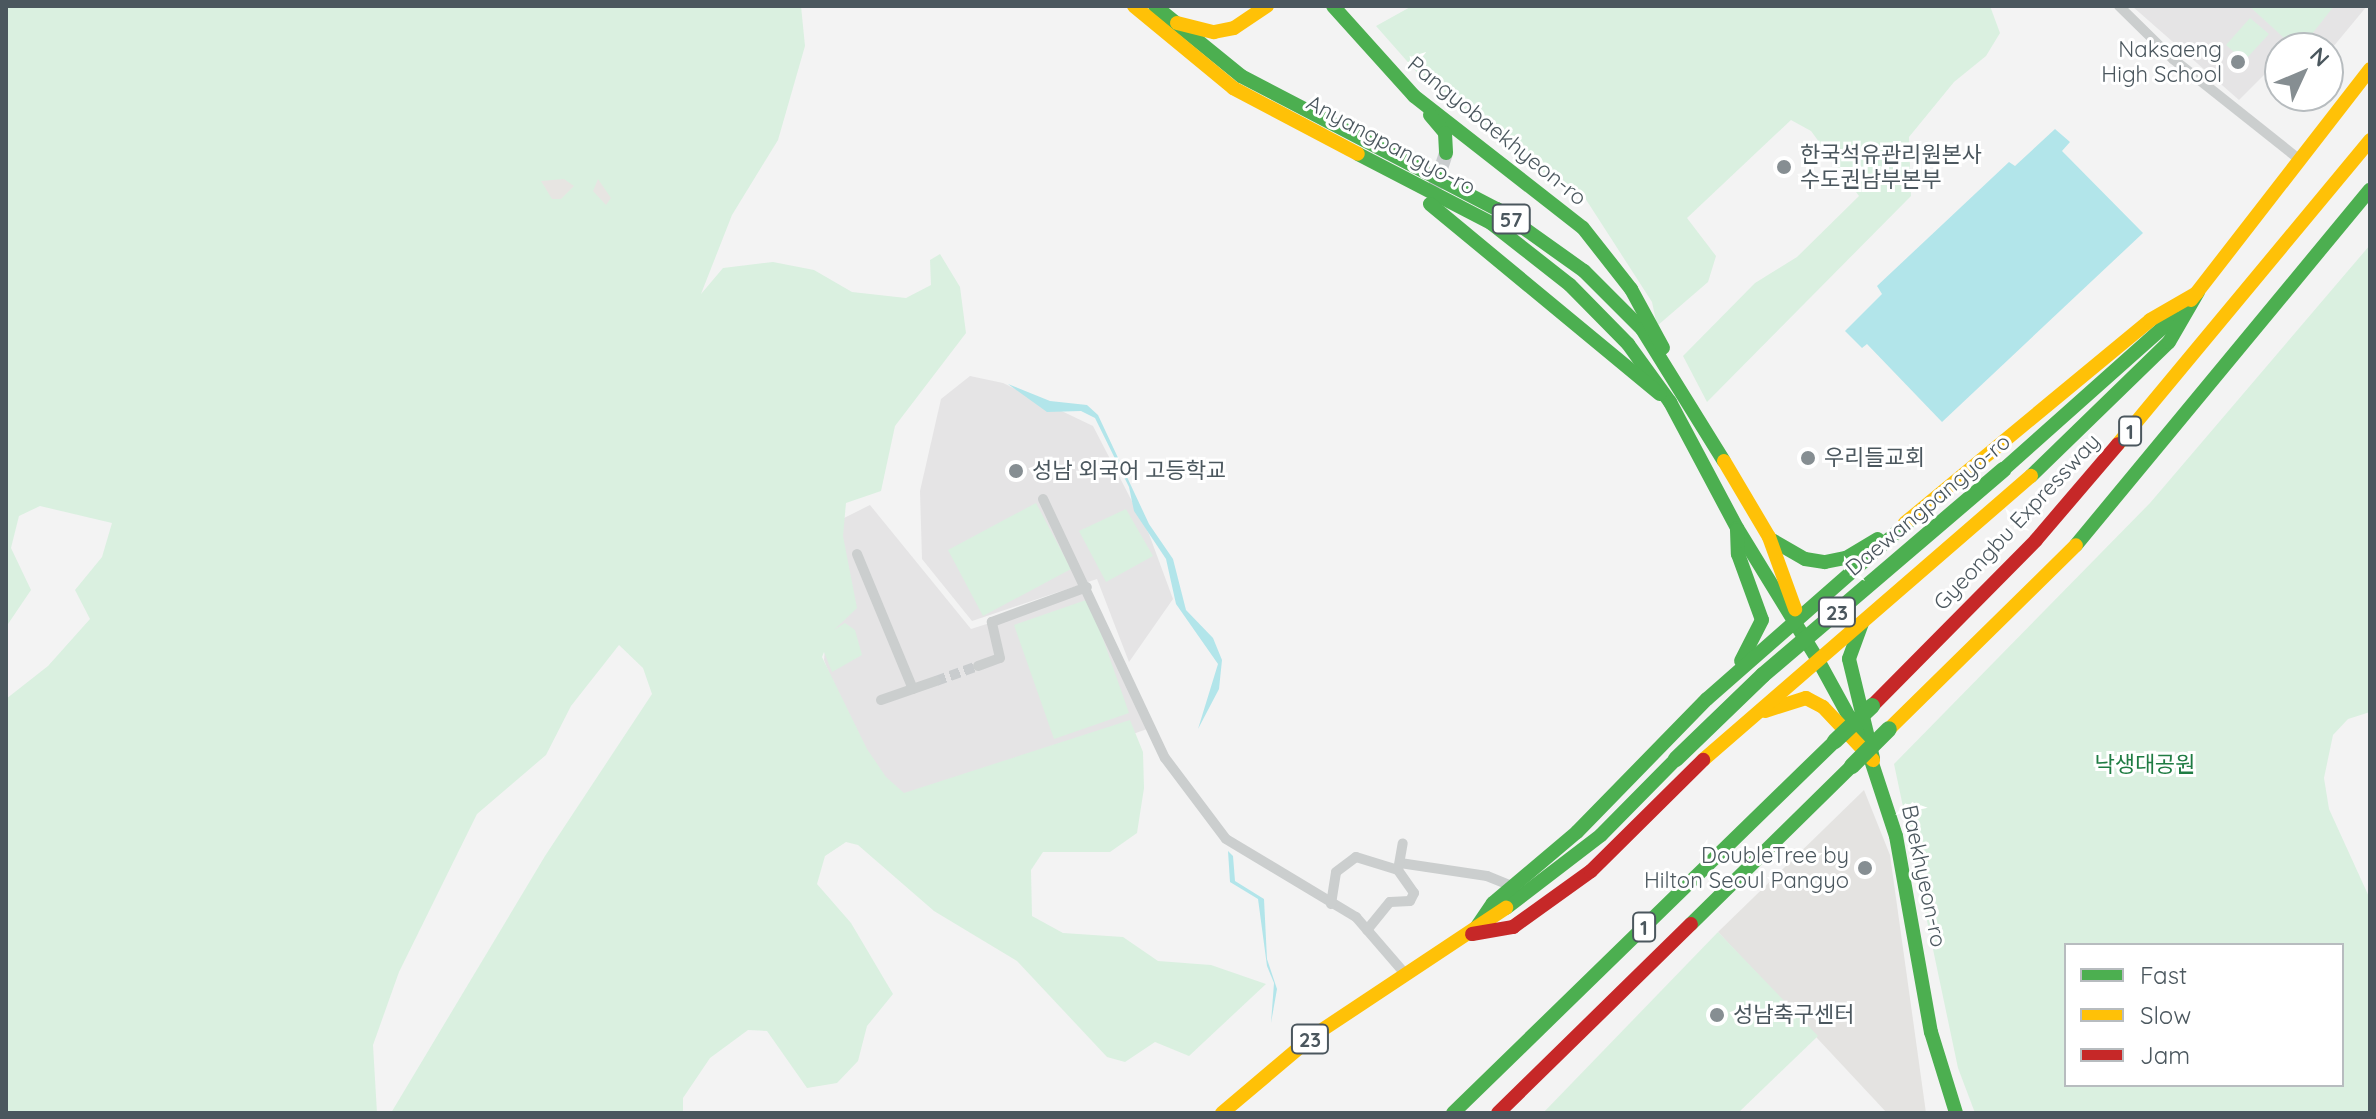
<!DOCTYPE html>
<meta charset="utf-8">
<style>
body{margin:0}
#map{position:relative;width:2376px;height:1119px;overflow:hidden;background:#f3f3f3;font-family:Quicksand,"Noto Sans KR",sans-serif}
div>[style]{position:absolute}
.commercial>*{inset:0;background:#e4e3e1}
.education>*{inset:0;background:#e5e4e5}
.green>*{inset:0;background:#daf0e0}
.sand>*{inset:0;background:#e7e5e2}
.water>*{inset:0;background:#b2e5ea}
.street-tunnel>*{height:10px;margin-top:-5px;transform-origin:0;background:repeating-linear-gradient(90deg,#c9ccce 0 10px,transparent 0 15px)}
.secondary-tunnel>*{height:14px;margin-top:-7px;transform-origin:0;background:repeating-linear-gradient(90deg,#c9ccce 0 14px,transparent 0 21px)}
.street>*{height:10px;margin:-5px;padding:0 5px;transform-origin:5px;border-radius:5px;background:#cbcece}
.fast>*{height:14px;margin:-7px;padding:0 7px;transform-origin:7px;border-radius:7px;background:#4caf50}
.slow>*{height:14px;margin:-7px;padding:0 7px;transform-origin:7px;border-radius:7px;background:#ffc107}
.jam>*{height:14px;margin:-7px;padding:0 7px;transform-origin:7px;border-radius:7px;background:#c62828}
.fast-bridge>*{height:16px;margin:-8px;padding:0 8px;transform-origin:8px;border-radius:8px;background:#4caf50}
.dots>*{width:22px;height:22px;translate:-50% -50%;box-sizing:border-box;border:4px solid #fff;border-radius:50%}
span{translate:-50% -50%;white-space:nowrap;text-align:center;line-height:1.15;-webkit-text-stroke:6px #fff;paint-order:stroke}
.shield-label span{padding:2px 6px;background:#fff;border:2px solid;border-radius:6px;-webkit-text-stroke-width:0}
.shield-label{font-size:20px;color:#4b575e;font-weight:700}
.poi-label{font-size:22px;color:#4b575e}
.right{translate:-100% -50%;text-align:right}
.left{translate:0 -50%;text-align:left}
.street-label{font-size:22px;color:#4b575e}
.park-label{font-size:22px;color:#1f7c43}
.frame{position:absolute;inset:0;border:8px solid #4b575e;pointer-events:none}
.legend{position:absolute;left:2064px;top:943px;width:280px;height:144px;box-sizing:border-box;background:#fff;border:2px solid #b7bcbf;margin:0;padding:10px 14px;list-style:none;font-size:24px;color:#4b575e}
.legend li{display:flex;align-items:center;gap:16px;height:40px}
.legend b{width:40px;border:2px solid #b7bcbf}
.north{position:absolute;left:2264px;top:32px;width:80px;height:80px;box-sizing:border-box;background:#fff;border:2px solid #b7bcbf;border-radius:50%;rotate:46deg;font-size:22px;font-weight:700;line-height:32px;text-align:center;color:#4b575e}
.north::after{content:'';display:block;margin:auto;width:28px;height:36px;background:#868e92;clip-path:polygon(50% 0,100% 100%,50% 72%,0 100%)}
</style>
<div id="map">
<div class="commercial">
<div style="clip-path:polygon(1864px 790px,1890px 855px,1926px 1113px,1887px 1113px,1718px 932px)"></div>
</div>
<div class="education">
<div style="clip-path:polygon(2132px 6px,2367px 6px,2328px 53px,2328px 48px,2280px 48px,2280px 82px,2267px 72px,2239px 100px)"></div>
<div style="clip-path:polygon(970px 376px,1003px 383px,1093px 426px,1149px 534px,1173px 599px,1129px 662px,1097px 579px,972px 621px,922px 559px,920px 491px,941px 399px)"></div>
<div style="clip-path:polygon(870px 505px,971px 629px,1087px 592px,1150px 728px,886px 821px,824px 660px,836px 522px)"></div>
</div>
<div class="green">
<div style="clip-path:polygon(6px 6px,801px 6px,805px 46px,778px 140px,732px 215px,701px 294px,723px 268px,773px 262px,814px 270px,852px 292px,906px 298px,931px 285px,930px 260px,940px 254px,960px 287px,966px 333px,895px 426px,881px 491px,846px 503px,843px 536px,857px 608px,834px 630px,845px 623px,855px 630px,862px 655px,832px 672px,824px 652px,822px 657px,867px 749px,886px 777px,904px 793px,1130px 720px,1143px 752px,1144px 788px,1137px 833px,1110px 852px,1043px 852px,1031px 870px,1032px 916px,1063px 933px,1123px 937px,1158px 961px,1211px 965px,1266px 984px,1189px 1056px,1155px 1042px,1125px 1062px,1107px 1057px,1017px 961px,934px 911px,858px 845px,846px 842px,825px 856px,817px 884px,851px 923px,893px 994px,867px 1026px,858px 1061px,837px 1083px,807px 1088px,767px 1031px,748px 1030px,710px 1058px,683px 1098px,683px 1113px,391px 1113px,545px 856px,652px 694px,643px 668px,619px 645px,571px 706px,546px 755px,477px 814px,399px 972px,373px 1045px,377px 1113px,6px 1113px,6px 699px,48px 666px,90px 619px,75px 590px,102px 557px,112px 523px,40px 506px,19px 516px,11px 548px,31px 590px,6px 627px)"></div>
<div style="clip-path:polygon(1412px 6px,1990px 6px,2000px 33px,1986px 56px,1954px 82px,1909px 137px,1911px 196px,1707px 402px,1683px 356px,1755px 283px,1797px 257px,1859px 196px,1811px 131px,1791px 120px,1687px 218px,1716px 256px,1708px 282px,1657px 326px,1652px 302px,1585px 198px,1534px 169px,1496px 132px,1421px 77px,1376px 26px)"></div>
<div style="clip-path:polygon(2249px 6px,2334px 6px,2301px 48px,2295px 48px)"></div>
<div style="clip-path:polygon(2250px 18px,2269px 34px,2244px 61px,2226px 45px)"></div>
<div style="clip-path:polygon(evenodd,2370px 245px,2370px 712px,2348px 719px,2333px 735px,2324px 778px,2329px 809px,2370px 899px,2370px 1113px,1975px 1113px,1958px 1068px,1894px 764px,2150px 503px,2370px 245px,2066px 945px,2342px 945px,2342px 1085px,2066px 1085px,2066px 945px)"></div>
<div style="clip-path:polygon(1036px 503px,1071px 569px,983px 616px,948px 550px)"></div>
<div style="clip-path:polygon(1126px 509px,1153px 556px,1106px 582px,1079px 531px)"></div>
<div style="clip-path:polygon(1089px 599px,1129px 713px,1054px 739px,1014px 625px)"></div>
<div style="clip-path:polygon(1718px 932px,1818px 1036px,1738px 1113px,1543px 1113px)"></div>
</div>
<div class="sand">
<div style="clip-path:polygon(564px 179px,574px 186px,561px 199px,552px 199px,541px 181px)"></div>
<div style="clip-path:polygon(598px 179px,611px 198px,606px 205px,593px 191px)"></div>
</div>
<div class="water">
<div style="clip-path:polygon(2055px 129px,2070px 142px,2062px 151px,2143px 233px,1942px 422px,1867px 344px,1862px 348px,1845px 331px,1882px 294px,1877px 286px,2009px 162px,2015px 166px)"></div>
<div style="clip-path:polygon(1008px 384px,1050px 401px,1087px 405px,1098px 415px,1149px 524px,1173px 559px,1186px 610px,1213px 638px,1222px 660px,1219px 689px,1198px 729px,1218px 664px,1176px 604px,1166px 559px,1134px 511px,1129px 487px,1095px 418px,1081px 411px,1047px 412px)"></div>
<div style="clip-path:polygon(1228px 851px,1233px 856px,1235px 881px,1264px 899px,1267px 959px,1277px 989px,1271px 1023px,1274px 983px,1267px 966px,1258px 899px,1230px 882px)"></div>
</div>
<div class="street-tunnel">
<div style="left:936px;top:681px;width:45px;rotate:-19.7deg"></div>
</div>
<div class="secondary-tunnel">
<div style="left:1435px;top:187px;width:36px;rotate:-72deg"></div>
</div>
<div class="street">
<div style="left:2119px;top:6px;width:76px;rotate:44.5deg"></div>
<div style="left:2173px;top:59px;width:162px;rotate:38.5deg"></div>
<div style="left:1043px;top:499px;width:286px;rotate:64.8deg"></div>
<div style="left:1165px;top:758px;width:101px;rotate:53deg"></div>
<div style="left:1226px;top:839px;width:152px;rotate:31deg"></div>
<div style="left:1356px;top:917px;width:77px;rotate:49.2deg"></div>
<div style="left:857px;top:554px;width:146px;rotate:67.5deg"></div>
<div style="left:978px;top:666px;width:23px;rotate:-20deg"></div>
<div style="left:1000px;top:658px;width:37px;rotate:-103deg"></div>
<div style="left:992px;top:622px;width:101px;rotate:-20.2deg"></div>
<div style="left:881px;top:700px;width:58px;rotate:-19.1deg"></div>
<div style="left:1400px;top:863px;width:88px;rotate:8.5deg"></div>
<div style="left:1487px;top:876px;width:29px;rotate:22deg"></div>
<div style="left:1331px;top:904px;width:32px;rotate:-81deg"></div>
<div style="left:1336px;top:872px;width:25px;rotate:-37deg"></div>
<div style="left:1356px;top:857px;width:44px;rotate:17.2deg"></div>
<div style="left:1367px;top:930px;width:36px;rotate:-51deg"></div>
<div style="left:1390px;top:902px;width:20px;rotate:-3deg"></div>
<div style="left:1410px;top:901px;width:9px;rotate:-63deg"></div>
<div style="left:1414px;top:893px;width:28px;rotate:-125deg"></div>
<div style="left:1398px;top:870px;width:27px;rotate:-80deg"></div>
</div>
<div class="fast">
<div style="left:1155px;top:6px;width:111px;rotate:39.1deg"></div>
<div style="left:1241px;top:76px;width:288px;rotate:27.5deg"></div>
<div style="left:1497px;top:209px;width:107px;rotate:35.5deg"></div>
<div style="left:1584px;top:271px;width:82px;rotate:45deg"></div>
<div style="left:1642px;top:329px;width:155px;rotate:58.2deg"></div>
<div style="left:1333px;top:6px;width:121px;rotate:48deg"></div>
<div style="left:1414px;top:96px;width:214px;rotate:38deg"></div>
<div style="left:1583px;top:228px;width:78px;rotate:51.8deg"></div>
<div style="left:1631px;top:289px;width:67px;rotate:61.5deg"></div>
<div style="left:1430px;top:115px;width:23px;rotate:50deg"></div>
<div style="left:1445px;top:133px;width:20px;rotate:87deg"></div>
<div style="left:1358px;top:154px;width:150px;rotate:27.4deg"></div>
<div style="left:1491px;top:223px;width:100px;rotate:38.1deg"></div>
<div style="left:1570px;top:285px;width:83px;rotate:45.5deg"></div>
<div style="left:1628px;top:344px;width:72px;rotate:54.1deg"></div>
<div style="left:1670px;top:402px;width:143px;rotate:62deg"></div>
<div style="left:1737px;top:528px;width:155px;rotate:58.5deg"></div>
<div style="left:1430px;top:204px;width:298px;rotate:39.6deg"></div>
<div style="left:2003px;top:470px;width:230px;rotate:-41.7deg"></div>
<div style="left:2031px;top:476px;width:192px;rotate:-44.2deg"></div>
<div style="left:2169px;top:342px;width:58px;rotate:-59.9deg"></div>
<div style="left:1737px;top:530px;width:24px;rotate:88deg"></div>
<div style="left:1738px;top:554px;width:70px;rotate:70deg"></div>
<div style="left:1762px;top:620px;width:46px;rotate:117.1deg"></div>
<div style="left:1772px;top:540px;width:38px;rotate:30deg"></div>
<div style="left:1805px;top:559px;width:20px;rotate:9deg"></div>
<div style="left:1825px;top:562px;width:21px;rotate:-11deg"></div>
<div style="left:1846px;top:558px;width:37px;rotate:-31deg"></div>
<div style="left:2076px;top:545px;width:461px;rotate:-50.4deg"></div>
<div style="left:1862px;top:623px;width:38px;rotate:110deg"></div>
<div style="left:1849px;top:659px;width:102px;rotate:76.4deg"></div>
<div style="left:1818px;top:660px;width:83px;rotate:61.3deg"></div>
<div style="left:1868px;top:751px;width:89px;rotate:71.8deg"></div>
<div style="left:1896px;top:836px;width:199px;rotate:79.9deg"></div>
<div style="left:1931px;top:1032px;width:85px;rotate:72.8deg"></div>
<div style="left:1506px;top:908px;width:120px;rotate:-37.5deg"></div>
<div style="left:1601px;top:835px;width:107px;rotate:-45.4deg"></div>
<div style="left:1691px;top:924px;width:226px;rotate:-44.5deg"></div>
<div style="left:1472px;top:934px;width:37px;rotate:-56deg"></div>
<div style="left:1493px;top:903px;width:110px;rotate:-40.2deg"></div>
<div style="left:1577px;top:832px;width:186px;rotate:-45.7deg"></div>
<div style="left:1707px;top:699px;width:274px;rotate:-41.3deg"></div>
<div style="left:1453px;top:1113px;width:533px;rotate:-44.24deg"></div>
</div>
<div class="slow">
<div style="left:1134px;top:6px;width:129px;rotate:39.6deg"></div>
<div style="left:1233px;top:88px;width:141px;rotate:27.8deg"></div>
<div style="left:1177px;top:23px;width:38px;rotate:14deg"></div>
<div style="left:1214px;top:32px;width:20px;rotate:-11deg"></div>
<div style="left:1234px;top:28px;width:40px;rotate:-34deg"></div>
<div style="left:2191px;top:300px;width:292px;rotate:-52.2deg"></div>
<div style="left:2118px;top:444px;width:395px;rotate:-50.3deg"></div>
<div style="left:1724px;top:461px;width:88px;rotate:59.4deg"></div>
<div style="left:1769px;top:537px;width:77px;rotate:70.1deg"></div>
<div style="left:1905px;top:523px;width:318px;rotate:-39.6deg"></div>
<div style="left:2150px;top:320px;width:54px;rotate:-29.9deg"></div>
<div style="left:1765px;top:711px;width:43px;rotate:-17.6deg"></div>
<div style="left:1806px;top:698px;width:19px;rotate:28deg"></div>
<div style="left:1823px;top:707px;width:73px;rotate:46.7deg"></div>
<div style="left:1889px;top:729px;width:262px;rotate:-44.5deg"></div>
<div style="left:1703px;top:760px;width:434px;rotate:-40.9deg"></div>
<div style="left:1222px;top:1113px;width:119px;rotate:-40.2deg"></div>
<div style="left:1313px;top:1036px;width:232px;rotate:-33.6deg"></div>
</div>
<div class="jam">
<div style="left:1872px;top:706px;width:233px;rotate:-45.3deg"></div>
<div style="left:2036px;top:540px;width:126px;rotate:-49.5deg"></div>
<div style="left:1472px;top:934px;width:42px;rotate:-9.7deg"></div>
<div style="left:1513px;top:927px;width:96px;rotate:-35.7deg"></div>
<div style="left:1591px;top:871px;width:158px;rotate:-44.7deg"></div>
<div style="left:1498px;top:1113px;width:270px;rotate:-44.4deg"></div>
</div>
<div class="fast-bridge">
<div style="left:1835px;top:741px;width:51px;rotate:-43.4deg"></div>
<div style="left:1676px;top:759px;width:121px;rotate:-44deg"></div>
<div style="left:1763px;top:675px;width:316px;rotate:-40.5deg"></div>
<div style="left:1852px;top:766px;width:52px;rotate:-45deg"></div>
</div>
<div class="dots">
<div style="left:2238px;top:62px;background:#868e92"></div>
<div style="left:1784px;top:167px;background:#868e92"></div>
<div style="left:1808px;top:458px;background:#868e92"></div>
<div style="left:1016px;top:471px;background:#868e92"></div>
<div style="left:1865px;top:868px;background:#868e92"></div>
<div style="left:1717px;top:1015px;background:#868e92"></div>
</div>
<div class="shield-label">
<span style="left:1511px;top:219px">57</span>
<span style="left:2130px;top:431px">1</span>
<span style="left:1837px;top:612px">23</span>
<span style="left:1644px;top:927px">1</span>
<span style="left:1310px;top:1039px">23</span>
</div>
<div class="poi-label">
<span class="right" style="left:2222px;top:62px">Naksaeng<br>High School</span>
<span class="left" style="left:1800px;top:167px">한국석유관리원본사<br>수도권남부본부</span>
<span class="left" style="left:1824px;top:458px">우리들교회</span>
<span class="left" style="left:1032px;top:471px">성남 외국어 고등학교</span>
<span class="right" style="left:1849px;top:868px">DoubleTree by<br>Hilton Seoul Pangyo</span>
<span class="left" style="left:1733px;top:1015px">성남축구센터</span>
</div>
<div class="street-label">
<span style="left:1497px;top:131px;rotate:39deg">Pangyobaekhyeon-ro</span>
<span style="left:1391px;top:145px;rotate:28deg">Anyangpangyo-ro</span>
<span style="left:1928px;top:505px;rotate:-40deg">Daewangpangyo-ro</span>
<span style="left:2017px;top:522px;rotate:-47deg">Gyeongbu Expressway</span>
<span style="left:1924px;top:876px;rotate:78deg">Baekhyeon-ro</span>
</div>
<div class="park-label">
<span style="left:2145px;top:765px">낙생대공원</span>
</div>
<div class="frame"></div>
<ul class="legend">
<li><b style="height:10px;background:#4caf50"></b>Fast</li>
<li><b style="height:10px;background:#ffc107"></b>Slow</li>
<li><b style="height:10px;background:#c62828"></b>Jam</li>
</ul>
<div class="north">N</div>
</div>
